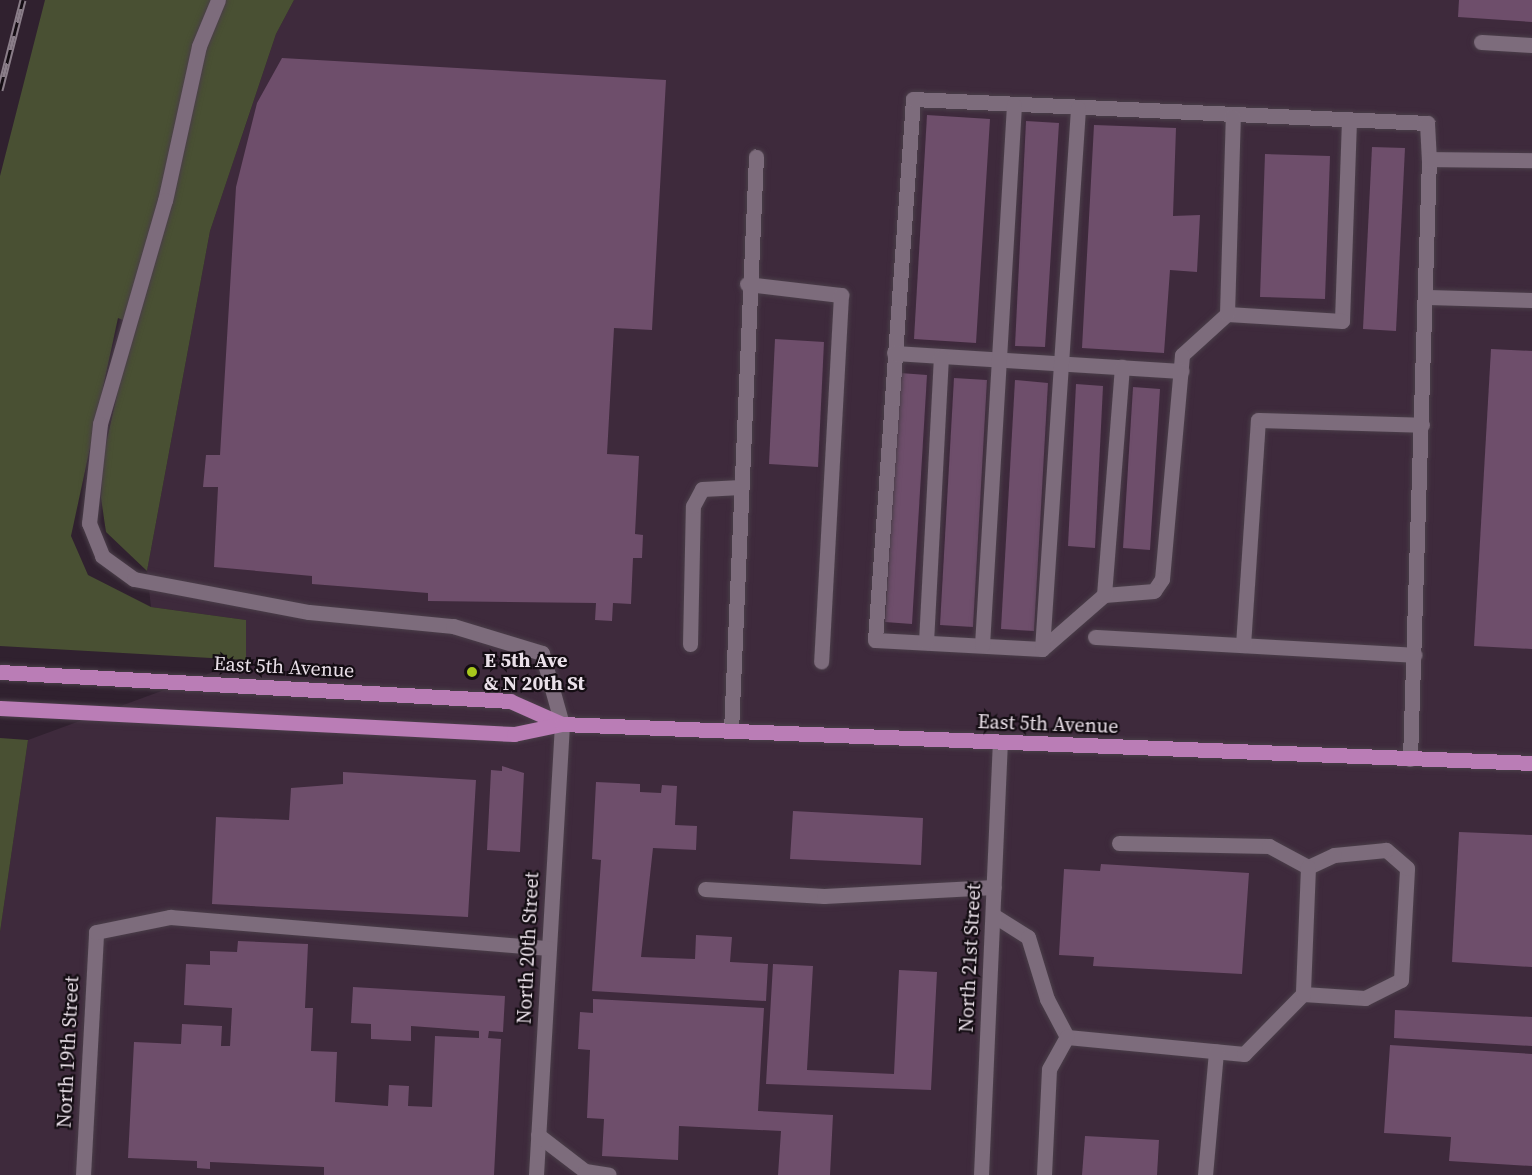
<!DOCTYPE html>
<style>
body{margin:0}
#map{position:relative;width:1532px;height:1175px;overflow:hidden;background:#30212f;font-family:"Source Serif 4",serif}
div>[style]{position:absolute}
.built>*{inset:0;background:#3e2a3c}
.green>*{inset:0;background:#495033}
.building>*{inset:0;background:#6e4e6b}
.roads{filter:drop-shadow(0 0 2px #4a3e49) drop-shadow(0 0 2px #4a3e49)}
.minor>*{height:15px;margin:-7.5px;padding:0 7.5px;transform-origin:7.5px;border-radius:7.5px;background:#7d6c7c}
.major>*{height:15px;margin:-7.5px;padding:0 7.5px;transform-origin:7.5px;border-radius:7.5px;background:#ba7db6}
.rail>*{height:7px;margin-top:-3.5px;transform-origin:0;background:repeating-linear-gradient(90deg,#140d13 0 14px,#8a7e89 0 28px);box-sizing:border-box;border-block:2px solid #8a7e89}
.dots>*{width:16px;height:16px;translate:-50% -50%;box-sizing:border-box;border:3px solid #140d13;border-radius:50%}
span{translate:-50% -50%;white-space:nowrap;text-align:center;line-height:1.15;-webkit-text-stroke:4.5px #140d13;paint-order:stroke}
.poi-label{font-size:20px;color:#eae0e9;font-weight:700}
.left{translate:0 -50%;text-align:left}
.street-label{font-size:20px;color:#eae0e9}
</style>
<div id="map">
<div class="built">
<div style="clip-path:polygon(294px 0,1532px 0,1532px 1175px,0 1175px,0 932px,28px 740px,246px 660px,246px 620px,151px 607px,147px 571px,210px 231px,276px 34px)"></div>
</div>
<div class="green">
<div style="clip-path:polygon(45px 0,294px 0,276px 34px,210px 231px,147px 571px,106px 532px,101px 498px,103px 457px,133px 324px,118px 318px,71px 536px,88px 575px,151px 607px,246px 620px,246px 660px,0 646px,0 176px)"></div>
<div style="clip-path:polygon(0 738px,28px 740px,0 932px)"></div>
</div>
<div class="building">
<div style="clip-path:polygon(1459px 0,1532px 0,1532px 22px,1458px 17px)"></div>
<div style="clip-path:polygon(282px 58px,666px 80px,652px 330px,614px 328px,607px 454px,639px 456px,635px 534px,643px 535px,642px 558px,633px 558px,631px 604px,613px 603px,612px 621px,595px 620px,596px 603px,428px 601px,428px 593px,312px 584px,312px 576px,214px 567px,218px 487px,203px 487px,206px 455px,220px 455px,236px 187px,257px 103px)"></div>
<div style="clip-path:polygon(927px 115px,990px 119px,976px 343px,914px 339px)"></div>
<div style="clip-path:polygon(1026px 121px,1059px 123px,1045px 347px,1015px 346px)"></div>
<div style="clip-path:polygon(1094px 125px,1176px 128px,1173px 216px,1200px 215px,1197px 272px,1170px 270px,1164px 353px,1082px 348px)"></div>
<div style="clip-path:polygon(1372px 147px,1405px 148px,1396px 331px,1363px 329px)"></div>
<div style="clip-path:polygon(1265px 154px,1330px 156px,1325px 299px,1260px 297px)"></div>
<div style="clip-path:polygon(775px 339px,824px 342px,818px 467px,769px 464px)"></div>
<div style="clip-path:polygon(1491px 349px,1532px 351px,1532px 649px,1474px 646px)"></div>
<div style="clip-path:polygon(900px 373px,927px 375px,912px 624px,885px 622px)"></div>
<div style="clip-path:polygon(954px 378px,987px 380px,973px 627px,940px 625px)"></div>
<div style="clip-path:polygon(1015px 380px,1048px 383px,1034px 631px,1001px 629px)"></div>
<div style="clip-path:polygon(1076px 384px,1103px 386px,1095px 548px,1068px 546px)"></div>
<div style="clip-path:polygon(1133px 387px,1160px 389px,1150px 550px,1123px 548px)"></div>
<div style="clip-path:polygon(502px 766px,524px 773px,520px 852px,487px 850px,491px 770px,502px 771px)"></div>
<div style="clip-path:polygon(343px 772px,476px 780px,468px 917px,212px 904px,216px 817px,289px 820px,291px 788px,343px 784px)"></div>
<div style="clip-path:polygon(596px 782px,640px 784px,640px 792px,661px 793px,662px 785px,677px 786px,675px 825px,697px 826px,696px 850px,653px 848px,641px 957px,695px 959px,696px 935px,732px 937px,730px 962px,768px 964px,766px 1001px,592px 991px,601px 860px,592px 859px)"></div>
<div style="clip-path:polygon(793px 811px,923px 818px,921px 865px,790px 859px)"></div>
<div style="clip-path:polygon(1459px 832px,1532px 835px,1532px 967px,1452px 962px)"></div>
<div style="clip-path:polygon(1101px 864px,1249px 873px,1242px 974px,1093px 966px,1094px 957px,1059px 955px,1064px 869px,1100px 871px)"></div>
<div style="clip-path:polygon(238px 941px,308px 944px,305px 1008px,313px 1008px,311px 1051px,337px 1052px,335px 1102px,388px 1106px,389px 1085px,409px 1086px,408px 1106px,432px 1107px,435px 1036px,479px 1038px,479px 1031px,411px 1026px,411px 1041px,371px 1039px,371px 1024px,351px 1023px,353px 987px,505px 996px,503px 1032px,489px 1031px,488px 1038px,501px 1039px,494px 1175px,324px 1175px,324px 1167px,210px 1162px,210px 1169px,197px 1168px,197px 1161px,128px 1158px,134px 1042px,181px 1044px,182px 1024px,222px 1026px,221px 1046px,230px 1046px,232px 1008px,184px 1005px,186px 964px,210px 965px,210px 951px,237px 952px)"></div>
<div style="clip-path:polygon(773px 964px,813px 966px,807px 1070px,894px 1074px,899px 970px,937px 972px,931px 1090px,766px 1084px)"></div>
<div style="clip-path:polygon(593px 999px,764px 1008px,758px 1111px,833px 1115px,830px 1175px,778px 1175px,781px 1131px,679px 1126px,678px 1160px,602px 1156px,604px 1119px,587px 1118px,590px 1050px,578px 1049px,580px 1012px,593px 1013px)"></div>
<div style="clip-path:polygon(1395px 1010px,1532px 1017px,1532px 1046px,1394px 1038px)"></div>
<div style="clip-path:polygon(1390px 1045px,1532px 1054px,1532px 1166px,1449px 1161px,1451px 1137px,1384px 1133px)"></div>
<div style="clip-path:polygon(1085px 1136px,1159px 1140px,1157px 1175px,1082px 1175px)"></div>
</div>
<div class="roads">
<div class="minor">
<div style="left:218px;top:0;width:50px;rotate:112.4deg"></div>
<div style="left:199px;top:46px;width:158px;rotate:102.4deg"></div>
<div style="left:165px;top:200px;width:233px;rotate:106.2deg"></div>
<div style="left:100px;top:424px;width:100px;rotate:96.3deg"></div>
<div style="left:89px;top:523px;width:35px;rotate:68deg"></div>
<div style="left:102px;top:556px;width:39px;rotate:36deg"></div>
<div style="left:134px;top:579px;width:178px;rotate:10.7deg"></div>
<div style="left:309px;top:612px;width:145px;rotate:5.6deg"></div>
<div style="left:453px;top:626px;width:93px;rotate:16.9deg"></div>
<div style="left:542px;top:653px;width:74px;rotate:74.3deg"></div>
<div style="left:562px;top:724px;width:452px;rotate:93.3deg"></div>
<div style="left:1481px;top:42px;width:51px;rotate:3.4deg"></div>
<div style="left:1349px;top:120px;width:201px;rotate:92deg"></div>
<div style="left:1342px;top:321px;width:115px;rotate:-176.5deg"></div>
<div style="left:1227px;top:314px;width:61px;rotate:137.7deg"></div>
<div style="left:1182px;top:355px;width:225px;rotate:95.1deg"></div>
<div style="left:1162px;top:579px;width:14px;rotate:124deg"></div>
<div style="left:1154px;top:591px;width:50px;rotate:175.4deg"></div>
<div style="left:1104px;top:595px;width:82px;rotate:138.9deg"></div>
<div style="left:1042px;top:649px;width:167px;rotate:-176.9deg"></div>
<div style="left:875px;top:640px;width:542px;rotate:-85.98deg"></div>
<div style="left:913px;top:99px;width:515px;rotate:2.67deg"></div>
<div style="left:1427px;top:123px;width:36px;rotate:87deg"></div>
<div style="left:747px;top:284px;width:95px;rotate:6.7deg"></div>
<div style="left:841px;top:295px;width:367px;rotate:93.1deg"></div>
<div style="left:1427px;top:297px;width:105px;rotate:1.6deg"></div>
<div style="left:1227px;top:314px;width:197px;rotate:-88.3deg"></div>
<div style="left:894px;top:353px;width:288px;rotate:3.6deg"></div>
<div style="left:1104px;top:595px;width:229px;rotate:-85.5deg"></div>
<div style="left:1095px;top:637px;width:320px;rotate:3.2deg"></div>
<div style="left:926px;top:642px;width:286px;rotate:-87deg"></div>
<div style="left:690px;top:644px;width:138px;rotate:-88.8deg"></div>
<div style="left:693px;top:506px;width:19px;rotate:-62deg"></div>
<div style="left:702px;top:489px;width:39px;rotate:-3deg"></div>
<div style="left:982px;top:645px;width:541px;rotate:-86.61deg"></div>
<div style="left:1243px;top:645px;width:225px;rotate:-86.2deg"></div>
<div style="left:1258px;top:420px;width:164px;rotate:1.7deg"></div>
<div style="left:1042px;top:649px;width:542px;rotate:-86.19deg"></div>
<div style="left:731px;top:731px;width:575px;rotate:-87.51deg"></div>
<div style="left:1410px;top:759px;width:600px;rotate:-88.19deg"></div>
<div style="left:1429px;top:159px;width:103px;rotate:0.6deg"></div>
<div style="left:1119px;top:843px;width:150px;rotate:1.1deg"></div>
<div style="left:1269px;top:846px;width:44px;rotate:28.3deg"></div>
<div style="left:705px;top:889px;width:119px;rotate:3.4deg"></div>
<div style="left:824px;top:896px;width:170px;rotate:-3deg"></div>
<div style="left:993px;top:915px;width:41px;rotate:32.2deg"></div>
<div style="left:1028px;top:937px;width:65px;rotate:73deg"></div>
<div style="left:1047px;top:999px;width:43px;rotate:62.2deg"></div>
<div style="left:1067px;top:1037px;width:178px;rotate:5.5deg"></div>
<div style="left:1244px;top:1054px;width:84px;rotate:-45.5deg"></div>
<div style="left:1303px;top:994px;width:62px;rotate:3.7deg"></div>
<div style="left:1365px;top:998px;width:40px;rotate:-26.6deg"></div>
<div style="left:1401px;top:980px;width:112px;rotate:-86.9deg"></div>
<div style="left:1407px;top:868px;width:28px;rotate:-139deg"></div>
<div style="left:1386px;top:850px;width:52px;rotate:174.5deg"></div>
<div style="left:1334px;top:855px;width:29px;rotate:155deg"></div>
<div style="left:1308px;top:867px;width:127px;rotate:92.3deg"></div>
<div style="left:538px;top:1135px;width:59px;rotate:37.5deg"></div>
<div style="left:585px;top:1171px;width:24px;rotate:9deg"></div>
<div style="left:83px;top:1175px;width:243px;rotate:-86.9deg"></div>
<div style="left:96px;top:932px;width:76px;rotate:-11.5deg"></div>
<div style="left:170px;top:917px;width:380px;rotate:4.7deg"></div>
<div style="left:981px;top:1175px;width:432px;rotate:-87.5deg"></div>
<div style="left:1044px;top:1175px;width:106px;rotate:-87.3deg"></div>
<div style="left:1049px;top:1069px;width:37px;rotate:-61deg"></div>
<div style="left:1205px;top:1175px;width:124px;rotate:-84.9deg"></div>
</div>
<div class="major">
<div style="left:0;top:672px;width:511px;rotate:3.25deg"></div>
<div style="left:510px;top:701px;width:57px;rotate:23.9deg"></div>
<div style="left:0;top:708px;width:515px;rotate:2.9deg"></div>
<div style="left:514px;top:734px;width:49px;rotate:-11.8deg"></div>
<div style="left:562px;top:724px;width:971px;rotate:2.3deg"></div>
</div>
</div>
<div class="rail">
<div style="left:0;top:90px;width:93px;rotate:-75.7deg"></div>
</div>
<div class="dots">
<div style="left:472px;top:672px;background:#a8c71c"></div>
</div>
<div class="poi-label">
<span class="left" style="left:484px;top:672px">E 5th Ave<br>&amp; N 20th St</span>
</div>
<div class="street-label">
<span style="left:284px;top:667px;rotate:3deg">East 5th Avenue</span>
<span style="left:1048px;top:724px;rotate:2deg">East 5th Avenue</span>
<span style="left:528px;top:948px;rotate:-87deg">North 20th Street</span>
<span style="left:970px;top:958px;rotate:-87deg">North 21st Street</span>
<span style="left:68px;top:1052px;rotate:-87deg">North 19th Street</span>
</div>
</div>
